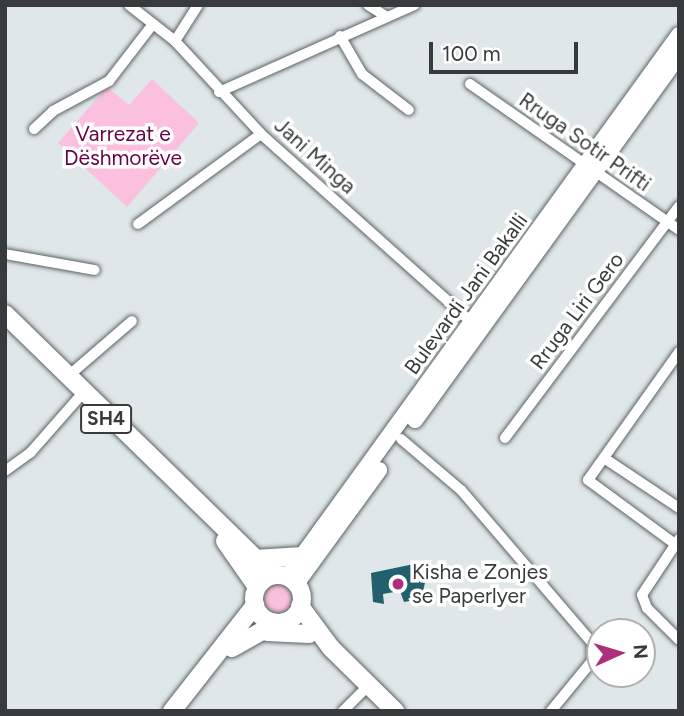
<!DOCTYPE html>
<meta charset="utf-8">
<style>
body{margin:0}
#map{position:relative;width:684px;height:716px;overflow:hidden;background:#dfe7e9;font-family:Figtree,sans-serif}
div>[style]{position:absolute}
.green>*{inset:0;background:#fbc0de}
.round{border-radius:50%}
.building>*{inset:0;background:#22606d}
.roads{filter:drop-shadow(0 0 2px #5d6466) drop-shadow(0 0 2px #5d6466)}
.street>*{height:10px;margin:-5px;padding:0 5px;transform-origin:5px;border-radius:5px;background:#fff}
.secondary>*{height:16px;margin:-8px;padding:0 8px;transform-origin:8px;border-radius:8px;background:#fff}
.primary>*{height:18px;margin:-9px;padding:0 9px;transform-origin:9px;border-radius:9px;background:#fff}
.primary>.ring{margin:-9px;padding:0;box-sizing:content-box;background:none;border:18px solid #fff;border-radius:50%}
.dots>*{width:19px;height:19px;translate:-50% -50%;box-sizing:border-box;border:4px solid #fff;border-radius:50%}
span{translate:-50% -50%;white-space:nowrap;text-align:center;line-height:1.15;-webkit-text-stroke:7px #fff;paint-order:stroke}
.shield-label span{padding:2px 5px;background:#fff;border:2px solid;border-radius:5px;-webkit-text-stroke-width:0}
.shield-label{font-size:19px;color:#383b3c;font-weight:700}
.park-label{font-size:21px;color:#650445}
.street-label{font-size:21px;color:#383b3c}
.poi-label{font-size:21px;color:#383b3c}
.left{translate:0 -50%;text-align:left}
.frame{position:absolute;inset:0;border:7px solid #383b3c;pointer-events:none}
.north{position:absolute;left:586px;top:618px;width:70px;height:70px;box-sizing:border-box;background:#fff;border:2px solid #afb1b1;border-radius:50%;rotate:86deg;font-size:19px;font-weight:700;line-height:28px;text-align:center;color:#383b3c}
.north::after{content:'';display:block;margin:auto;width:24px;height:32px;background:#ad2e7d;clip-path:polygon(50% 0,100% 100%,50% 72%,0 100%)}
.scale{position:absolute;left:429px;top:42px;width:149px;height:32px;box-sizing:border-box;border:4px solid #383b3c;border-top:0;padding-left:9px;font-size:21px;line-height:24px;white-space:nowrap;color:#383b3c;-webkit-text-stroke:5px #fff;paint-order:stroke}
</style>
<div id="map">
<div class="green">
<div style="clip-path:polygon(152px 79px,199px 123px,127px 207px,58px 143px,107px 87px,129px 105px)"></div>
<div class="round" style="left:263px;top:584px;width:30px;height:30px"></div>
</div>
<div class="building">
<div style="clip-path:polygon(414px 564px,417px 579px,426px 579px,421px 599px,404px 602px,400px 591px,383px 594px,384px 604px,373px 602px,371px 573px)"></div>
</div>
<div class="roads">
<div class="street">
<div style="left:129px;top:5px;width:58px;rotate:38deg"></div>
<div style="left:175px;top:41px;width:127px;rotate:47.2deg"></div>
<div style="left:261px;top:134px;width:288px;rotate:41.8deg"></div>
<div style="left:368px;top:5px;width:22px;rotate:32deg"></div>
<div style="left:340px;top:36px;width:44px;rotate:59.9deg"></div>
<div style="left:362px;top:74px;width:59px;rotate:37.5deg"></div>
<div style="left:175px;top:41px;width:43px;rotate:-57.4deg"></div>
<div style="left:470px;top:84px;width:255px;rotate:34.9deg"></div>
<div style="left:219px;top:92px;width:214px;rotate:-24deg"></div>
<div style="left:34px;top:129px;width:26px;rotate:-43deg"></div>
<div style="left:53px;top:111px;width:64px;rotate:-28.2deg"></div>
<div style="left:109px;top:81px;width:72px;rotate:-52.3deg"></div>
<div style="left:138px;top:224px;width:152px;rotate:-36.2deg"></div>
<div style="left:5px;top:254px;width:91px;rotate:10.1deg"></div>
<div style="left:66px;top:378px;width:87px;rotate:-40.8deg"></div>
<div style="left:505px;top:438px;width:290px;rotate:-53.1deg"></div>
<div style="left:401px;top:439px;width:79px;rotate:40.4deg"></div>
<div style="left:461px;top:490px;width:201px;rotate:49.4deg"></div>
<div style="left:592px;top:643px;width:18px;rotate:90deg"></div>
<div style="left:592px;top:661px;width:65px;rotate:129.4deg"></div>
<div style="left:604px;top:458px;width:90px;rotate:33.7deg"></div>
<div style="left:5px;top:471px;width:32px;rotate:-36deg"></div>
<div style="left:31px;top:452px;width:77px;rotate:-48.7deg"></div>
<div style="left:679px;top:539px;width:67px;rotate:123.5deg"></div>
<div style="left:642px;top:595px;width:14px;rotate:69deg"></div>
<div style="left:647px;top:608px;width:45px;rotate:45deg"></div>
<div style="left:675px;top:544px;width:108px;rotate:-143.7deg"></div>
<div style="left:588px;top:480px;width:157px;rotate:-54.6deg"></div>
<div style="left:343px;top:711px;width:37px;rotate:-45deg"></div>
</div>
<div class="secondary">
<div style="left:415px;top:420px;width:450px;rotate:-54.1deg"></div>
<div style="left:287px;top:577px;width:669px;rotate:-54.12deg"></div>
<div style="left:296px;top:584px;width:141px;rotate:-53.9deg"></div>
</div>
<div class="primary">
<div style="left:5px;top:314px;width:373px;rotate:44.3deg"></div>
<div style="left:225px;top:541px;width:56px;rotate:55.2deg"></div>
<div style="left:255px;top:559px;width:47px;rotate:-3.7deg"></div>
<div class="ring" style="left:254px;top:575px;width:30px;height:30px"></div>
<div style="left:300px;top:606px;width:52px;rotate:53.6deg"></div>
<div style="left:331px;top:648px;width:90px;rotate:44.5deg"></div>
<div style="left:267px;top:632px;width:42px;rotate:2.7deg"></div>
<div style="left:232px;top:648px;width:51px;rotate:-29.6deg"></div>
<div style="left:172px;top:711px;width:135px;rotate:-51.9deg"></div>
</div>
</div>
<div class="dots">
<div style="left:398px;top:584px;background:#ad2e7d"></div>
</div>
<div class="shield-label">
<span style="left:106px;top:419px">SH4</span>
</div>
<div class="park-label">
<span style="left:123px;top:146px">Varrezat e<br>Dëshmorëve</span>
</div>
<div class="street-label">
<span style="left:585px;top:142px;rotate:35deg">Rruga Sotir Prifti</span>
<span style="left:315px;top:156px;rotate:42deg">Jani Minga</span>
<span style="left:466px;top:294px;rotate:-54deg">Bulevardi Jani Bakalli</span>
<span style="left:577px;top:311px;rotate:-53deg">Rruga Liri Gero</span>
</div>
<div class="poi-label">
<span class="left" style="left:412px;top:584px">Kisha e Zonjes<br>se Paperlyer</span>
</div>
<div class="frame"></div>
<div class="north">N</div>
<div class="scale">100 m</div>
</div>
